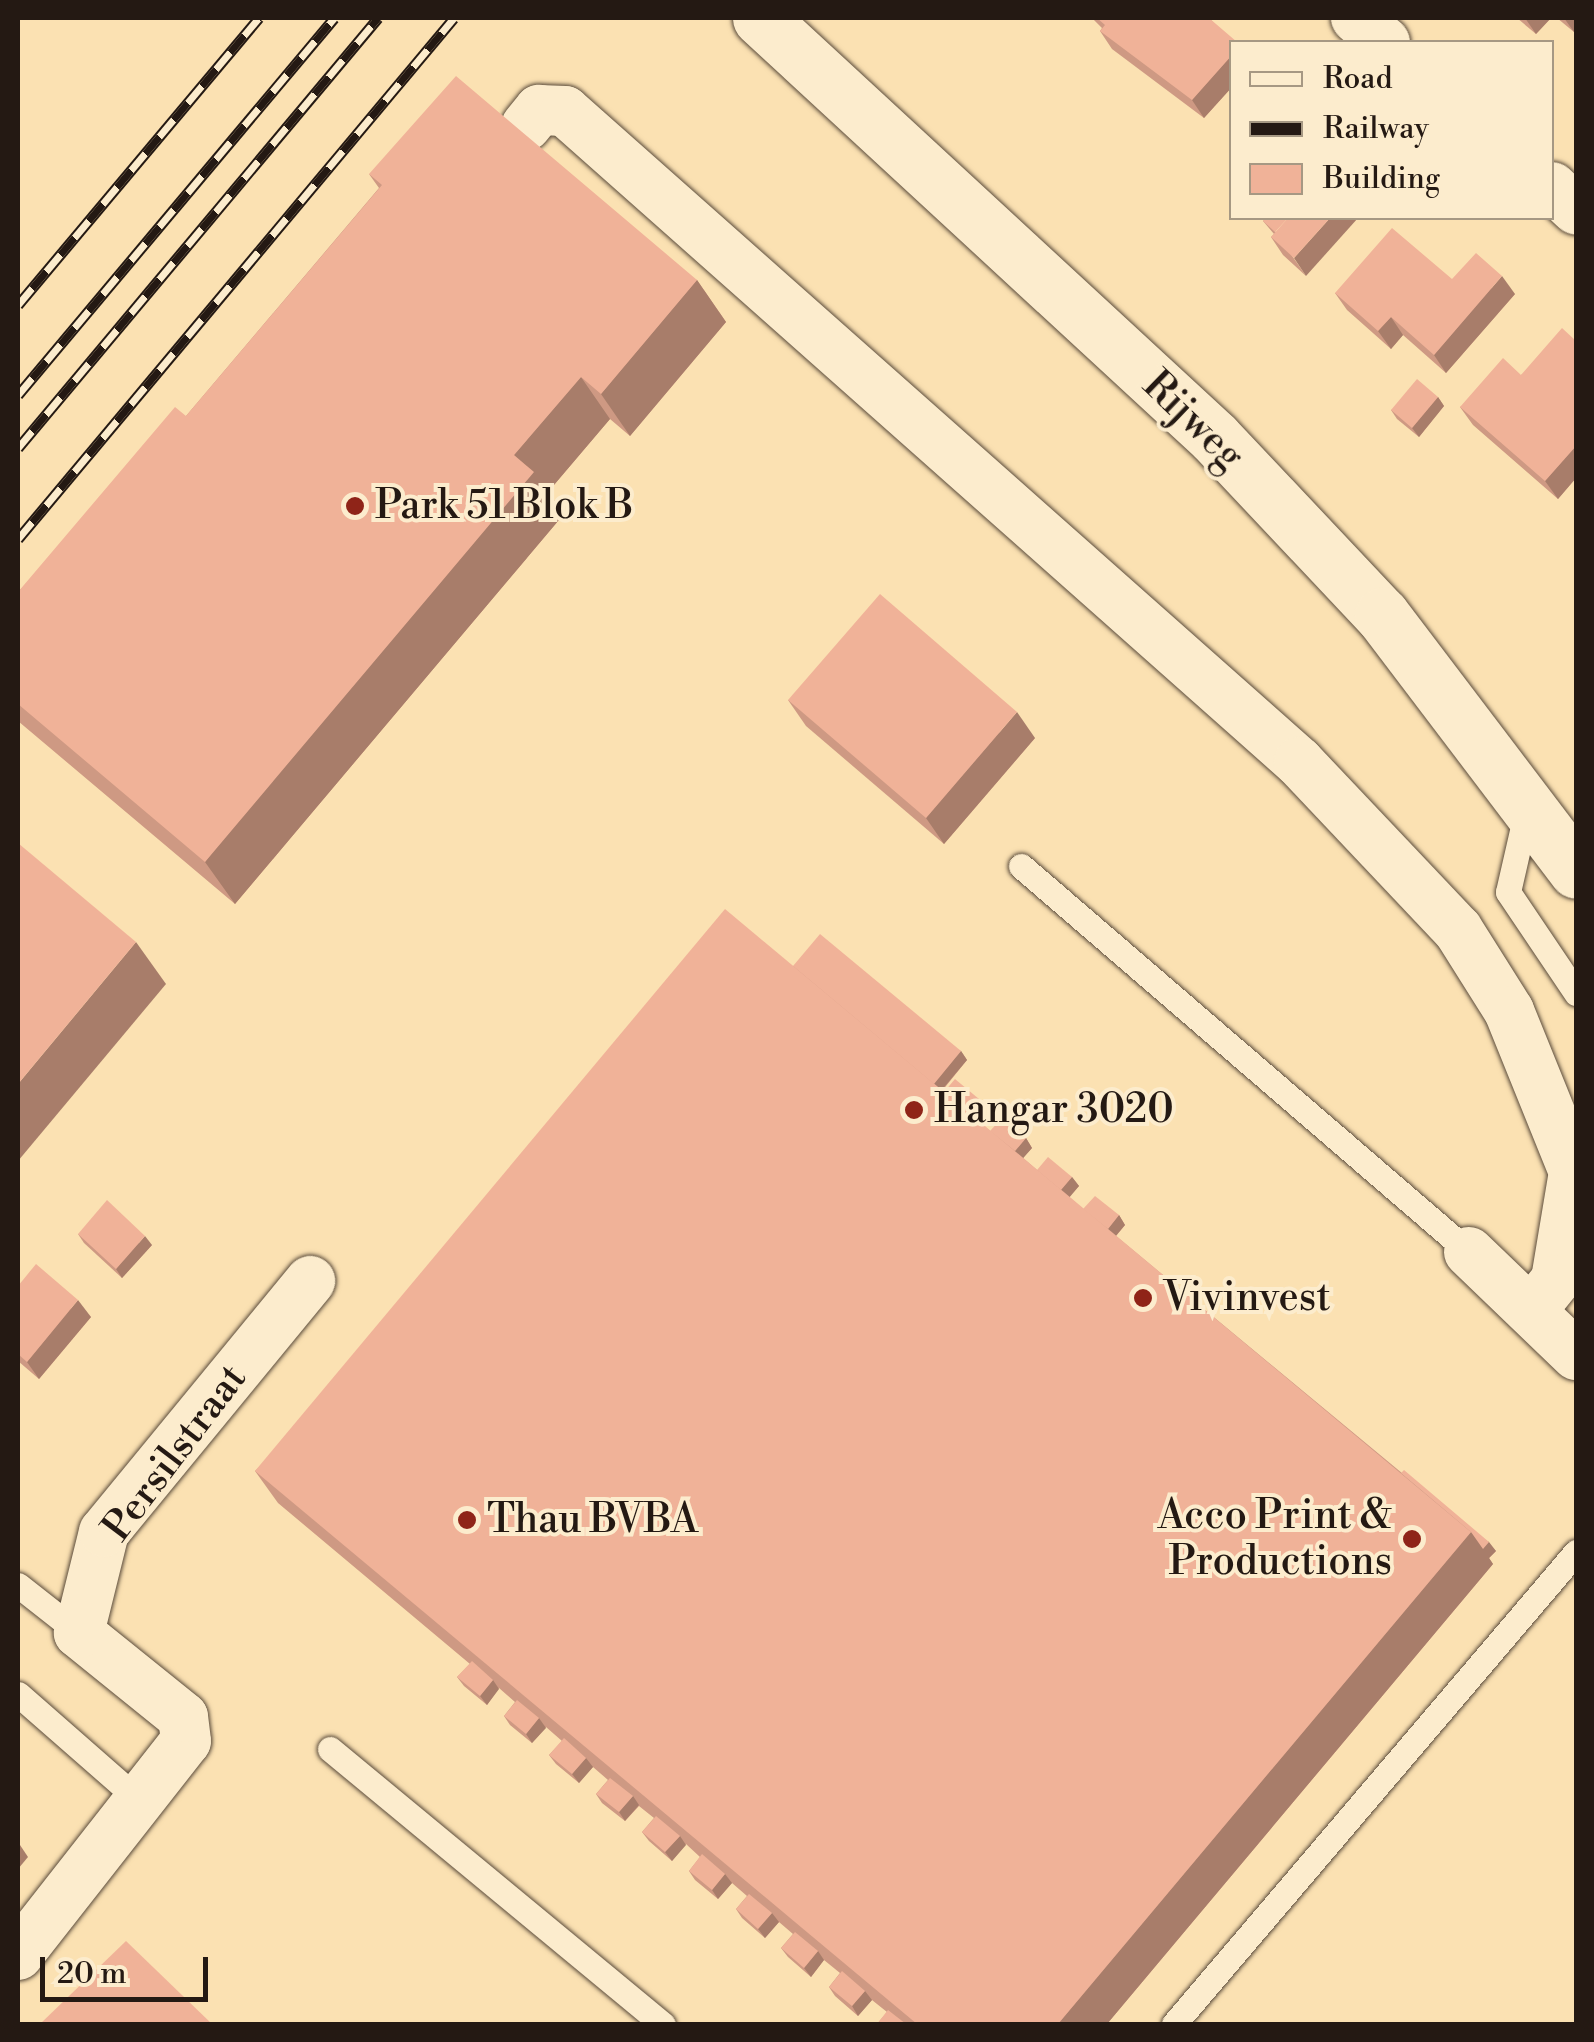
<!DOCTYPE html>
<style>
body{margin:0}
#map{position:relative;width:1594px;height:2042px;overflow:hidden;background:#fbe1b2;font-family:"Libre Bodoni",serif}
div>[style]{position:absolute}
.roads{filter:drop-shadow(0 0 2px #5a4b3b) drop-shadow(0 0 2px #5a4b3b)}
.service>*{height:25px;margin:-12.5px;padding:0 12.5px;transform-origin:12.5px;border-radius:12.5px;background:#fceccd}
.minor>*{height:50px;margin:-25px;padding:0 25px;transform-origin:25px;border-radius:25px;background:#fceccd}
.tertiary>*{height:55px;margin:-27.5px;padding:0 27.5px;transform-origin:27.5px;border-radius:27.5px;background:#fceccd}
.rail>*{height:11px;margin-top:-5.5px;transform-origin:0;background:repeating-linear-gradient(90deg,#fceccd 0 22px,#241913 0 44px);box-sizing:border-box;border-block:2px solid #241913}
.wall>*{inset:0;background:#ce9983}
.shaded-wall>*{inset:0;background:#a87d6a}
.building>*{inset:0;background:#f0b298}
.dots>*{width:28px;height:28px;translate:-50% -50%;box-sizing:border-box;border:5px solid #fceccd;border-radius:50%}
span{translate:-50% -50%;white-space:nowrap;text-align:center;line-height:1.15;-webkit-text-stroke:8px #fceccd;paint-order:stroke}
.street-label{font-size:40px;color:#241913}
.poi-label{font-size:40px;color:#241913}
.left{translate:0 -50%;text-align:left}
.right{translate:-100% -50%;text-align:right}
.frame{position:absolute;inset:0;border:20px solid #241913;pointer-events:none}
.legend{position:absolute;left:1229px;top:40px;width:325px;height:180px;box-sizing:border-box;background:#fceccd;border:2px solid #a69883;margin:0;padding:12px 18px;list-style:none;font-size:30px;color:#241913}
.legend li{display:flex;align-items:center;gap:20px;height:50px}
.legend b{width:50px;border:2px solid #a69883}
.scale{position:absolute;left:40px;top:1957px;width:168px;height:45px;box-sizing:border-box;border:5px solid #241913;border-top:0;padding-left:12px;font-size:30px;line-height:35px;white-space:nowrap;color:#241913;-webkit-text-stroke:8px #fceccd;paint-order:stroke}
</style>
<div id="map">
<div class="roads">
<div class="service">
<div style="left:1527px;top:809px;width:85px;rotate:102.9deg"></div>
<div style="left:1508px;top:892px;width:122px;rotate:56deg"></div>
<div style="left:1021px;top:866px;width:591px;rotate:40.75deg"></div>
<div style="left:18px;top:1585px;width:78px;rotate:38.2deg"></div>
<div style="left:18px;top:1694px;width:161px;rotate:41.2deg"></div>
<div style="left:330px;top:1749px;width:432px;rotate:39.6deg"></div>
<div style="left:1174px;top:2024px;width:620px;rotate:-49.58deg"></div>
</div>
<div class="minor">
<div style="left:1356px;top:18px;width:38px;rotate:40deg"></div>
<div style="left:526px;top:126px;width:21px;rotate:-51deg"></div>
<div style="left:539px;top:110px;width:26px;rotate:2deg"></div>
<div style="left:565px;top:111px;width:981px;rotate:41.57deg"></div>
<div style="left:1299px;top:762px;width:231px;rotate:46.6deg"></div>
<div style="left:1458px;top:930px;width:96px;rotate:57.8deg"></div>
<div style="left:1509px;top:1011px;width:174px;rotate:68deg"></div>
<div style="left:1574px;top:1172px;width:109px;rotate:99.5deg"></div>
<div style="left:1556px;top:1280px;width:35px;rotate:129deg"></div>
<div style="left:1552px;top:187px;width:33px;rotate:43deg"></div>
<div style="left:1469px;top:1252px;width:149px;rotate:43.9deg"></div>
<div style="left:18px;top:1955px;width:272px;rotate:-51.9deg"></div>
<div style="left:186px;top:1741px;width:24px;rotate:-97deg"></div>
<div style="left:183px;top:1717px;width:134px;rotate:-141.1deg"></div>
<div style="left:79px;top:1633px;width:104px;rotate:-76.1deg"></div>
<div style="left:104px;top:1532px;width:325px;rotate:-50.6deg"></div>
</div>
<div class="tertiary">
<div style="left:760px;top:18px;width:618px;rotate:42.7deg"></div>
<div style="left:1214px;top:437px;width:245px;rotate:46.7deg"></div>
<div style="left:1382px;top:615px;width:321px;rotate:52.8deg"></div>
</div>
</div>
<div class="rail">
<div style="left:18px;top:305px;width:375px;rotate:-50deg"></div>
<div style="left:18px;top:395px;width:492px;rotate:-50deg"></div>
<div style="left:18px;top:448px;width:561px;rotate:-50.06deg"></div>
<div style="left:18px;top:539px;width:679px;rotate:-50.08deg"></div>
</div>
<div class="wall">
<div style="clip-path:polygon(1092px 18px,1209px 18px,1232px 42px,1232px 87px,1204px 118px,1112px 49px,1100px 31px,1102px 28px)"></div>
<div style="clip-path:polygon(1517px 18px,1551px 18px,1536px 34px)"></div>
<div style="clip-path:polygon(1557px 18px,1576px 18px,1576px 30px,1574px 32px)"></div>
<div style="clip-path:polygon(369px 174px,697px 280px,726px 322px,630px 436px,610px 419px,548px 492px,564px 514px,235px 904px,18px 721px,18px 592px,186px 416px,379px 188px)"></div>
<div style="clip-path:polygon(1266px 218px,1306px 276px,1283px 255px,1271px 237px,1274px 234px,1263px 221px)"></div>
<div style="clip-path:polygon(1452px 279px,1515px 294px,1446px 373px,1403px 335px,1391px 349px,1347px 310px,1335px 293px)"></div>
<div style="clip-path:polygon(1576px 341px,1576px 478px,1558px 499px,1473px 425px,1460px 407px,1521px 375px)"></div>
<div style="clip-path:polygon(1438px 397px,1444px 406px,1419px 437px,1397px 419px,1391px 410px)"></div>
<div style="clip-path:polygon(788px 700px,1035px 738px,944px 844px,806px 726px)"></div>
<div style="clip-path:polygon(793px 966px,961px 1051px,967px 1060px,942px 1091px,979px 1099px,986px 1108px,976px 1119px,990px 1131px,1026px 1138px,1032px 1148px,1023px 1158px,1037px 1170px,1072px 1177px,1079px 1186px,1069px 1197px,1083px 1209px,1119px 1215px,1125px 1225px,1116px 1236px,1496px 1551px,1489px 1558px,1493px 1564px,1107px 2024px,877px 2024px,887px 2012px,872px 2000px,858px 2016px,835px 1996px,829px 1987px,840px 1973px,824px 1960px,811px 1977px,788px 1957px,781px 1948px,793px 1934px,779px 1922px,765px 1938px,742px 1918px,736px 1909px,747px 1896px,732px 1883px,718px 1899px,695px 1880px,689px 1871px,700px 1857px,686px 1844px,672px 1861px,649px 1841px,642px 1832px,654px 1818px,639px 1806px,625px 1821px,602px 1803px,596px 1794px,608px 1780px,593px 1767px,579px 1783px,556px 1764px,549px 1755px,562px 1741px,546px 1727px,532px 1743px,510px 1725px,504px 1716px,515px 1702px,499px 1688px,487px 1705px,464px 1686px,457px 1677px,470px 1664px,278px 1503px,255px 1471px)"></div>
<div style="clip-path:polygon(78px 1234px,152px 1245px,122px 1278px,84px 1243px)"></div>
<div style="clip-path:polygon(18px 1286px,91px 1317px,39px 1379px,18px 1361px)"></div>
</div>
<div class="shaded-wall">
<div style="clip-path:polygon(1525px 18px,1551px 18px,1536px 34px)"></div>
<div style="clip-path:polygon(1564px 18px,1576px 18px,1576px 30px,1574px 32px)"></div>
<div style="clip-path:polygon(1232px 55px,1232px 87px,1204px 118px,1192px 100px)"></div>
<div style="clip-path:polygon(1330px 218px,1358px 218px,1306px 276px,1294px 258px)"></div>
<div style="clip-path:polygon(1502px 276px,1515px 294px,1446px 373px,1434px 355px)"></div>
<div style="clip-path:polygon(697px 280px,726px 322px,630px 436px,601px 394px)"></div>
<div style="clip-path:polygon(1391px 317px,1403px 335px,1391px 349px,1378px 331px)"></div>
<div style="clip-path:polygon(581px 377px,610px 419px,548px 492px,564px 514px,235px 904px,205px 862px,514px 455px)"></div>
<div style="clip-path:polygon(1438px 397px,1444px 406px,1419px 437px,1412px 428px)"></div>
<div style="clip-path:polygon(1576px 446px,1576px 478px,1558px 499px,1545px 481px)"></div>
<div style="clip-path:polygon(1017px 712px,1035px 738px,944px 844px,926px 818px)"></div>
<div style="clip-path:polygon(136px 942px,166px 984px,18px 1161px,18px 1084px)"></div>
<div style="clip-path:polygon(961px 1051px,967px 1060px,935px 1098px,929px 1089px)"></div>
<div style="clip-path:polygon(979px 1099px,986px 1108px,969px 1127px,963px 1118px)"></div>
<div style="clip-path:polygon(1026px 1138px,1032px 1148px,1016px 1166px,1010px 1157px)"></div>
<div style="clip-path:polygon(1072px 1177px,1079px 1186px,1063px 1205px,1056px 1195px)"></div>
<div style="clip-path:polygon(1119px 1215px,1125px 1225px,1109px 1244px,1103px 1235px)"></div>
<div style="clip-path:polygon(145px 1236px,152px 1245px,122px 1278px,116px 1269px)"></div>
<div style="clip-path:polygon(78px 1300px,91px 1317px,39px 1379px,27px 1362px)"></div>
<div style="clip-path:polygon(1471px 1532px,1489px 1542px,1496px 1551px,1489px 1558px,1493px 1564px,1107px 2024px,1058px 2024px)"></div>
<div style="clip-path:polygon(493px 1680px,499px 1689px,487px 1705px,480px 1696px)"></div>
<div style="clip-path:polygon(539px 1718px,546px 1728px,532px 1743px,526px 1734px)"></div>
<div style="clip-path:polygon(586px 1758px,593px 1767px,579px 1783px,572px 1774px)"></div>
<div style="clip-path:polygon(633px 1796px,639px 1805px,625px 1821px,619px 1812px)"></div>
<div style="clip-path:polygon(680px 1836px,686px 1845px,672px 1861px,665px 1852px)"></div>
<div style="clip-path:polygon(18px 1842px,28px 1857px,18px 1869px)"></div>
<div style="clip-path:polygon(725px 1874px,732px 1883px,718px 1899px,712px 1890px)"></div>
<div style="clip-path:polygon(772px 1913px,779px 1922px,765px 1938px,758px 1929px)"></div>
<div style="clip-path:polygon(818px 1951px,824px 1960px,811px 1977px,804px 1968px)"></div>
<div style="clip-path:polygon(865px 1991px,872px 2000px,858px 2016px,852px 2006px)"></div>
</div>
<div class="building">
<div style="clip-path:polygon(1097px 18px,1209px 18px,1237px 42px,1232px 42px,1232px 55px,1192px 100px,1100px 31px,1105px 25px)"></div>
<div style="clip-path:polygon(456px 76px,697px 280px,601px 394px,581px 377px,514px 455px,534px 472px,205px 862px,18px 704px,18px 592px,175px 407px,186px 416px,382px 185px,369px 174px)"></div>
<div style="clip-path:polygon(1266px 218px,1288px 218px,1275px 232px,1263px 221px)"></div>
<div style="clip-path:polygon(1288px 218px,1330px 218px,1294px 258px,1271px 237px)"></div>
<div style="clip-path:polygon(1392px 228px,1452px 279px,1476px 253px,1502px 276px,1434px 355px,1391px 317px,1378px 331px,1335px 293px)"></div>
<div style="clip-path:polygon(1562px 328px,1576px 341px,1576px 446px,1545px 481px,1460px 407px,1503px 358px,1521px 375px)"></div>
<div style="clip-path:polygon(1417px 379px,1438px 397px,1412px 428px,1391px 410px)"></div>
<div style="clip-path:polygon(880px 594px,1017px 712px,926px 818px,788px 700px)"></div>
<div style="clip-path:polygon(18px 843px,136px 942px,18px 1084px)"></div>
<div style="clip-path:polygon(725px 909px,1471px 1532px,1058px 2024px,917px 2024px,255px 1471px)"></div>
<div style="clip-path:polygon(820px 934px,961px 1051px,934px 1084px,793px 966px)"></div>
<div style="clip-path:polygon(955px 1079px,979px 1099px,968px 1112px,944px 1092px)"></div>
<div style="clip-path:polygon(1002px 1118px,1026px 1138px,1015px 1151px,990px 1131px)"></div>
<div style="clip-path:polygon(1048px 1157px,1072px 1177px,1061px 1190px,1037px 1170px)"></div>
<div style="clip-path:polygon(1095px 1196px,1119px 1215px,1108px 1229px,1083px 1209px)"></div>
<div style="clip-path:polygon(107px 1200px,145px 1236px,116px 1269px,78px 1234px)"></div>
<div style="clip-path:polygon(36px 1264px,78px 1300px,27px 1362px,18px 1354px,18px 1286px)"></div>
<div style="clip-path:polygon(1404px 1470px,1489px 1542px,1483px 1549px,1471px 1532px,1401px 1473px)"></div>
<div style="clip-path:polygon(472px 1661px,493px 1680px,480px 1696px,457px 1677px)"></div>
<div style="clip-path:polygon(517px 1700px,539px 1718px,526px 1734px,504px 1716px)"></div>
<div style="clip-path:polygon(564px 1738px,586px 1758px,572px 1774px,549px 1755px)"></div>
<div style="clip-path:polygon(610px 1778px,633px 1796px,619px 1812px,596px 1794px)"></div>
<div style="clip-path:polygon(656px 1816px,680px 1836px,665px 1852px,642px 1832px)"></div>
<div style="clip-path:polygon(702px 1854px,725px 1874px,712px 1890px,689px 1871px)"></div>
<div style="clip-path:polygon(749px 1894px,772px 1913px,758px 1929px,736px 1909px)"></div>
<div style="clip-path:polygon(795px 1932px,818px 1951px,804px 1968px,781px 1948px)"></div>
<div style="clip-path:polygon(126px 1941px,212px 2024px,40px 2024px)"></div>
<div style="clip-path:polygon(842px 1971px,865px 1991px,852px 2006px,829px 1987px)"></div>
<div style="clip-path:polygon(888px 2010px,906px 2024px,877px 2024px)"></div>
</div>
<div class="dots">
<div style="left:355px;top:506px;background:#8f2418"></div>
<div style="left:914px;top:1110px;background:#8f2418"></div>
<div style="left:1143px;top:1298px;background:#8f2418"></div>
<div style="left:467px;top:1520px;background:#8f2418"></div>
<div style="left:1412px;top:1539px;background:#8f2418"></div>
</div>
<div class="street-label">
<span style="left:1193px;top:421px;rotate:44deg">Rijweg</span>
<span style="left:175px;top:1453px;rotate:-53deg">Persilstraat</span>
</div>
<div class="poi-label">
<span class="left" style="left:375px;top:506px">Park 51 Blok B</span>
<span class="left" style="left:934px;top:1110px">Hangar 3020</span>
<span class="left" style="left:1163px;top:1298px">Vivinvest</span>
<span class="right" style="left:1392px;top:1539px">Acco Print &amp;<br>Productions</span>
<span class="left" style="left:487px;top:1520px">Thau BVBA</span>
</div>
<div class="frame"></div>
<ul class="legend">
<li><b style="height:12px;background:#fceccd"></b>Road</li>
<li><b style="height:12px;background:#241913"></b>Railway</li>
<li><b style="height:28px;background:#f0b298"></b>Building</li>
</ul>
<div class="scale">20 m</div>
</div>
